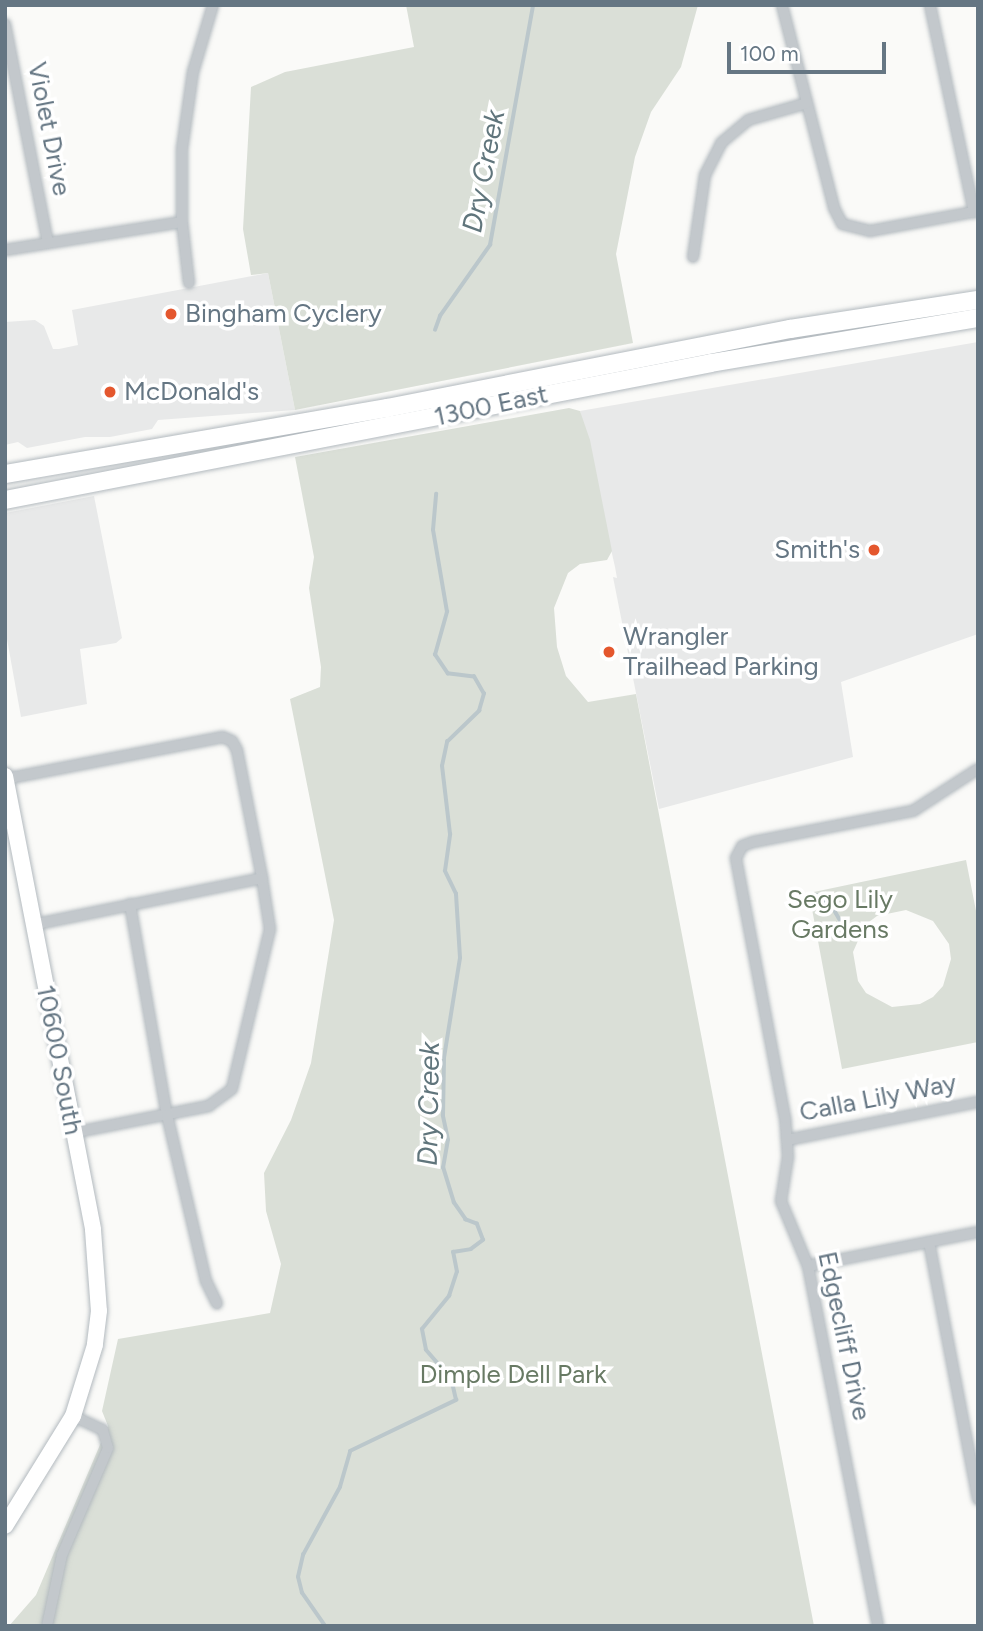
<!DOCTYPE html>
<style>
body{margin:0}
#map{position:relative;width:983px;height:1631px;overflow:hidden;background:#fafaf8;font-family:Figtree,sans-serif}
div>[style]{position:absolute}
.built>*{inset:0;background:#e8e9e9}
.green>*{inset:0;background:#dadfd7}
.stream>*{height:3.5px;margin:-1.75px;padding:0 1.75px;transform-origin:1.75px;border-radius:1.75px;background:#bbc7cb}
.roads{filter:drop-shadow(0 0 2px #b3babf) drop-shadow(0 0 2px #b3babf)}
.street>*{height:10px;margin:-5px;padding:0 5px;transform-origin:5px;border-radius:5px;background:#c3c8cc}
.secondary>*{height:16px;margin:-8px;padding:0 8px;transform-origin:8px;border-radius:8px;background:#fff}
.primary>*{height:18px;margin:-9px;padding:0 9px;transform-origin:9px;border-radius:9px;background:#fff}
.dots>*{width:19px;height:19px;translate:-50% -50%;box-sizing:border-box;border:4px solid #fff;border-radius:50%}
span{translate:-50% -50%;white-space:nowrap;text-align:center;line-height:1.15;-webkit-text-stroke:7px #fff;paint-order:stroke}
.street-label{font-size:26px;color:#657683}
.poi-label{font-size:26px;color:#657683}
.left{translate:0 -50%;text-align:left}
.right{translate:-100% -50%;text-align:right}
.park-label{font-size:26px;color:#687a64}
.water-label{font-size:28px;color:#60757c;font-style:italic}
.frame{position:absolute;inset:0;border:7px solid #657683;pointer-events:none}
.scale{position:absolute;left:727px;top:42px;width:159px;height:32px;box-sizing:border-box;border:4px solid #657683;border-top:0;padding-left:9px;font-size:21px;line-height:24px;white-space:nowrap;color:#657683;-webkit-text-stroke:5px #fff;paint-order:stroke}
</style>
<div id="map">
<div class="built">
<div style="clip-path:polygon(268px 273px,295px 410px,158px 420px,152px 429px,110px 437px,85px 437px,27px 448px,18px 442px,5px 445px,5px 322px,35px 320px,44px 326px,53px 349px,59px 349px,78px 345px,72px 310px)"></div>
<div style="clip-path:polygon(978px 342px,978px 634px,841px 682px,853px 757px,659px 809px,613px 577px,617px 578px,615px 567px,580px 411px)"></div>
<div style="clip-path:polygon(94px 496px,122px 638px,116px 643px,80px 649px,87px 704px,21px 717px,5px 628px,5px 513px)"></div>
</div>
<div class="green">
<div style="clip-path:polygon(406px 5px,698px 5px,681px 67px,651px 112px,635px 157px,616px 254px,633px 343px,295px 410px,268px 273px,251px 275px,243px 229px,251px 87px,285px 72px,414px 47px)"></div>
<div style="clip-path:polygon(569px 408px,580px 411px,590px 440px,612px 551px,607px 560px,580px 564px,568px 573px,554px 608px,557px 647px,566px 676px,588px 702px,636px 694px,814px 1626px,9px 1626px,36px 1595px,108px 1426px,102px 1411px,118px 1339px,270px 1313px,281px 1264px,266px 1211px,264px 1173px,291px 1120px,311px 1063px,334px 920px,290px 699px,320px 687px,321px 667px,309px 588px,314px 557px,295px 457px)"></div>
<div style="clip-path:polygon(evenodd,966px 860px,978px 921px,978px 1042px,842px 1069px,809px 893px,966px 860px,906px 910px,933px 921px,949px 944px,951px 959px,943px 986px,933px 997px,920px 1004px,892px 1007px,866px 993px,858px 981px,853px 952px,865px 925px,877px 916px,906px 910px)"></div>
</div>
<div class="stream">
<div style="left:435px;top:330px;width:15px;rotate:-70deg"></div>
<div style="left:440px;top:316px;width:87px;rotate:-54.8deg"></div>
<div style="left:490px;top:245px;width:244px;rotate:-79.8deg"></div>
<div style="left:817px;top:895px;width:19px;rotate:36deg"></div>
<div style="left:832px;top:906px;width:22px;rotate:60deg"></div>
<div style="left:843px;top:925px;width:14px;rotate:21deg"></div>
<div style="left:325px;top:1626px;width:40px;rotate:-124.9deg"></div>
<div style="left:302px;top:1593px;width:16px;rotate:-104deg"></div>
<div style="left:298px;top:1577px;width:23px;rotate:-77deg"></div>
<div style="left:303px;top:1555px;width:77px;rotate:-61.4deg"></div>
<div style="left:340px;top:1487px;width:37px;rotate:-74deg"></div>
<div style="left:350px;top:1451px;width:118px;rotate:-25.7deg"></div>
<div style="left:456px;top:1400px;width:22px;rotate:-103deg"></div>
<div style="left:451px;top:1379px;width:38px;rotate:-131deg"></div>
<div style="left:426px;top:1350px;width:21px;rotate:-101deg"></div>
<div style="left:422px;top:1329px;width:43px;rotate:-50.7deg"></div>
<div style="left:449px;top:1296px;width:25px;rotate:-72deg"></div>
<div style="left:457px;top:1272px;width:20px;rotate:-101deg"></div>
<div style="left:453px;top:1252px;width:18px;rotate:-9deg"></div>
<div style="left:471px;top:1249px;width:15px;rotate:-37deg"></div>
<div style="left:483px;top:1240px;width:17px;rotate:-111deg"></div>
<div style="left:477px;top:1224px;width:12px;rotate:-160deg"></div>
<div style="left:466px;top:1220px;width:21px;rotate:-125deg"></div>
<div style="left:454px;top:1203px;width:37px;rotate:-107deg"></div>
<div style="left:443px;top:1168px;width:28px;rotate:-80deg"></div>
<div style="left:448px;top:1140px;width:25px;rotate:-102deg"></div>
<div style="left:443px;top:1116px;width:58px;rotate:-89deg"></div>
<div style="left:444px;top:1058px;width:101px;rotate:-80.9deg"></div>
<div style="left:460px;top:958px;width:64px;rotate:-93.6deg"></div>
<div style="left:456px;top:894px;width:25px;rotate:-116deg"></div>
<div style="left:445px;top:871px;width:37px;rotate:-82deg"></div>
<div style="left:450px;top:834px;width:68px;rotate:-96.7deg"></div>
<div style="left:442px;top:766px;width:25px;rotate:-78deg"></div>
<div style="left:447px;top:742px;width:45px;rotate:-44.1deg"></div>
<div style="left:479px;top:711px;width:18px;rotate:-74deg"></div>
<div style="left:484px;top:694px;width:20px;rotate:-120deg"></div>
<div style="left:474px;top:677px;width:26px;rotate:-173deg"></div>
<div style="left:448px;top:674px;width:23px;rotate:-124deg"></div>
<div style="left:435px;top:655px;width:45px;rotate:-74.4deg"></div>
<div style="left:447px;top:612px;width:83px;rotate:-99.7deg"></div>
<div style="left:433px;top:530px;width:36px;rotate:-85deg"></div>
</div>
<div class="roads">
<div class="street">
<div style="left:782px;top:5px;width:210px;rotate:75.6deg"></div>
<div style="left:834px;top:208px;width:18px;rotate:63deg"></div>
<div style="left:842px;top:224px;width:29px;rotate:14deg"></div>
<div style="left:870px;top:231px;width:110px;rotate:-10.5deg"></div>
<div style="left:930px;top:5px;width:212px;rotate:78deg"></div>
<div style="left:5px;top:24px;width:223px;rotate:78.9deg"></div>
<div style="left:5px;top:250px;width:179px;rotate:-9deg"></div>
<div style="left:693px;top:257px;width:83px;rotate:-81.7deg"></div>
<div style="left:705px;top:175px;width:36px;rotate:-63deg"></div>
<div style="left:721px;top:143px;width:35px;rotate:-40deg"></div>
<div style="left:748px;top:120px;width:61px;rotate:-16.1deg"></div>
<div style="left:189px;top:283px;width:61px;rotate:-96.5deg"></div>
<div style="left:182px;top:222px;width:73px;rotate:-90deg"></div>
<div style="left:182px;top:149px;width:78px;rotate:-81.9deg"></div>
<div style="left:193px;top:72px;width:70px;rotate:-73.4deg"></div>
<div style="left:5px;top:779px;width:222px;rotate:-10.9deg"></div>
<div style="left:223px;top:737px;width:10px;rotate:24deg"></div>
<div style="left:232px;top:741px;width:10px;rotate:61deg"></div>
<div style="left:237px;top:750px;width:130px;rotate:78.9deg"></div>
<div style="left:262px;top:878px;width:52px;rotate:81.1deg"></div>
<div style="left:270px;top:929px;width:164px;rotate:103.4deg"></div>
<div style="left:232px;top:1089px;width:29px;rotate:144deg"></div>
<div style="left:209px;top:1106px;width:139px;rotate:168.8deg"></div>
<div style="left:130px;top:904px;width:214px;rotate:80.1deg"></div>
<div style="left:167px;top:1115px;width:171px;rotate:76.8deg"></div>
<div style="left:206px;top:1281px;width:25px;rotate:64deg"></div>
<div style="left:32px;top:925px;width:235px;rotate:-11.5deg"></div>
<div style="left:787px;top:1140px;width:195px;rotate:-11.3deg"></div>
<div style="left:929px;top:1242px;width:262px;rotate:79.2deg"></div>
<div style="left:808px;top:1266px;width:173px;rotate:-11.3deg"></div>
<div style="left:47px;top:1626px;width:73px;rotate:-78.1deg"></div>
<div style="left:62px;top:1555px;width:116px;rotate:-66.7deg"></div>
<div style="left:108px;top:1448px;width:19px;rotate:-106deg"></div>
<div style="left:103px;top:1430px;width:33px;rotate:-155deg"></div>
<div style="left:878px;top:1626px;width:367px;rotate:-101deg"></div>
<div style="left:808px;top:1266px;width:70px;rotate:-112.6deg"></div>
<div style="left:781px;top:1201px;width:45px;rotate:-81deg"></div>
<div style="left:788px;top:1157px;width:39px;rotate:-94deg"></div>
<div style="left:785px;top:1118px;width:265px;rotate:-100.7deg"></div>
<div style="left:736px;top:858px;width:13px;rotate:-63deg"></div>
<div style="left:742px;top:846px;width:12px;rotate:-20deg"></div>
<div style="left:753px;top:842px;width:163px;rotate:-11deg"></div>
<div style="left:913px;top:811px;width:77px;rotate:-32.9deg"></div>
</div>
<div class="secondary">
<div style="left:5px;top:776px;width:462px;rotate:79deg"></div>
<div style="left:93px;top:1230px;width:81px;rotate:85.8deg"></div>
<div style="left:99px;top:1311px;width:34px;rotate:97deg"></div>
<div style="left:95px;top:1345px;width:74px;rotate:107.2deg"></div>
<div style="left:73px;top:1416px;width:129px;rotate:121.7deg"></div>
</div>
<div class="primary">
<div style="left:5px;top:474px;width:388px;rotate:-9.8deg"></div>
<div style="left:387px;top:408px;width:411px;rotate:-11.1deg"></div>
<div style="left:790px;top:329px;width:190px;rotate:-8.8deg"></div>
<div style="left:5px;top:500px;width:719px;rotate:-10.98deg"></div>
<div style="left:711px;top:363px;width:271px;rotate:-9.6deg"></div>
</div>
</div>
<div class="dots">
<div style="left:171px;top:314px;background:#e4572e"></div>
<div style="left:110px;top:392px;background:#e4572e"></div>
<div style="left:874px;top:550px;background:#e4572e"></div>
<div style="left:609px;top:652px;background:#e4572e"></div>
</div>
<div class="street-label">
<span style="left:49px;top:129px;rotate:79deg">Violet Drive</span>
<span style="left:491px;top:406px;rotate:-12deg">1300 East</span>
<span style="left:59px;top:1060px;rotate:79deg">10600 South</span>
<span style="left:878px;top:1098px;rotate:-11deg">Calla Lily Way</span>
<span style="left:844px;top:1336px;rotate:78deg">Edgecliff Drive</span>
</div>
<div class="poi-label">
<span class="left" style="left:185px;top:314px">Bingham Cyclery</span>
<span class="left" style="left:124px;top:392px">McDonald's</span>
<span class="right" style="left:860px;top:550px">Smith's</span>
<span class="left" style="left:623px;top:652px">Wrangler<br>Trailhead Parking</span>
</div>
<div class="park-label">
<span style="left:840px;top:915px">Sego Lily<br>Gardens</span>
<span style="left:513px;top:1375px">Dimple Dell Park</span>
</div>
<div class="water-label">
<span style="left:483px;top:171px;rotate:-79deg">Dry Creek</span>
<span style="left:428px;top:1104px;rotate:-89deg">Dry Creek</span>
</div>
<div class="frame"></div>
<div class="scale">100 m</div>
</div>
